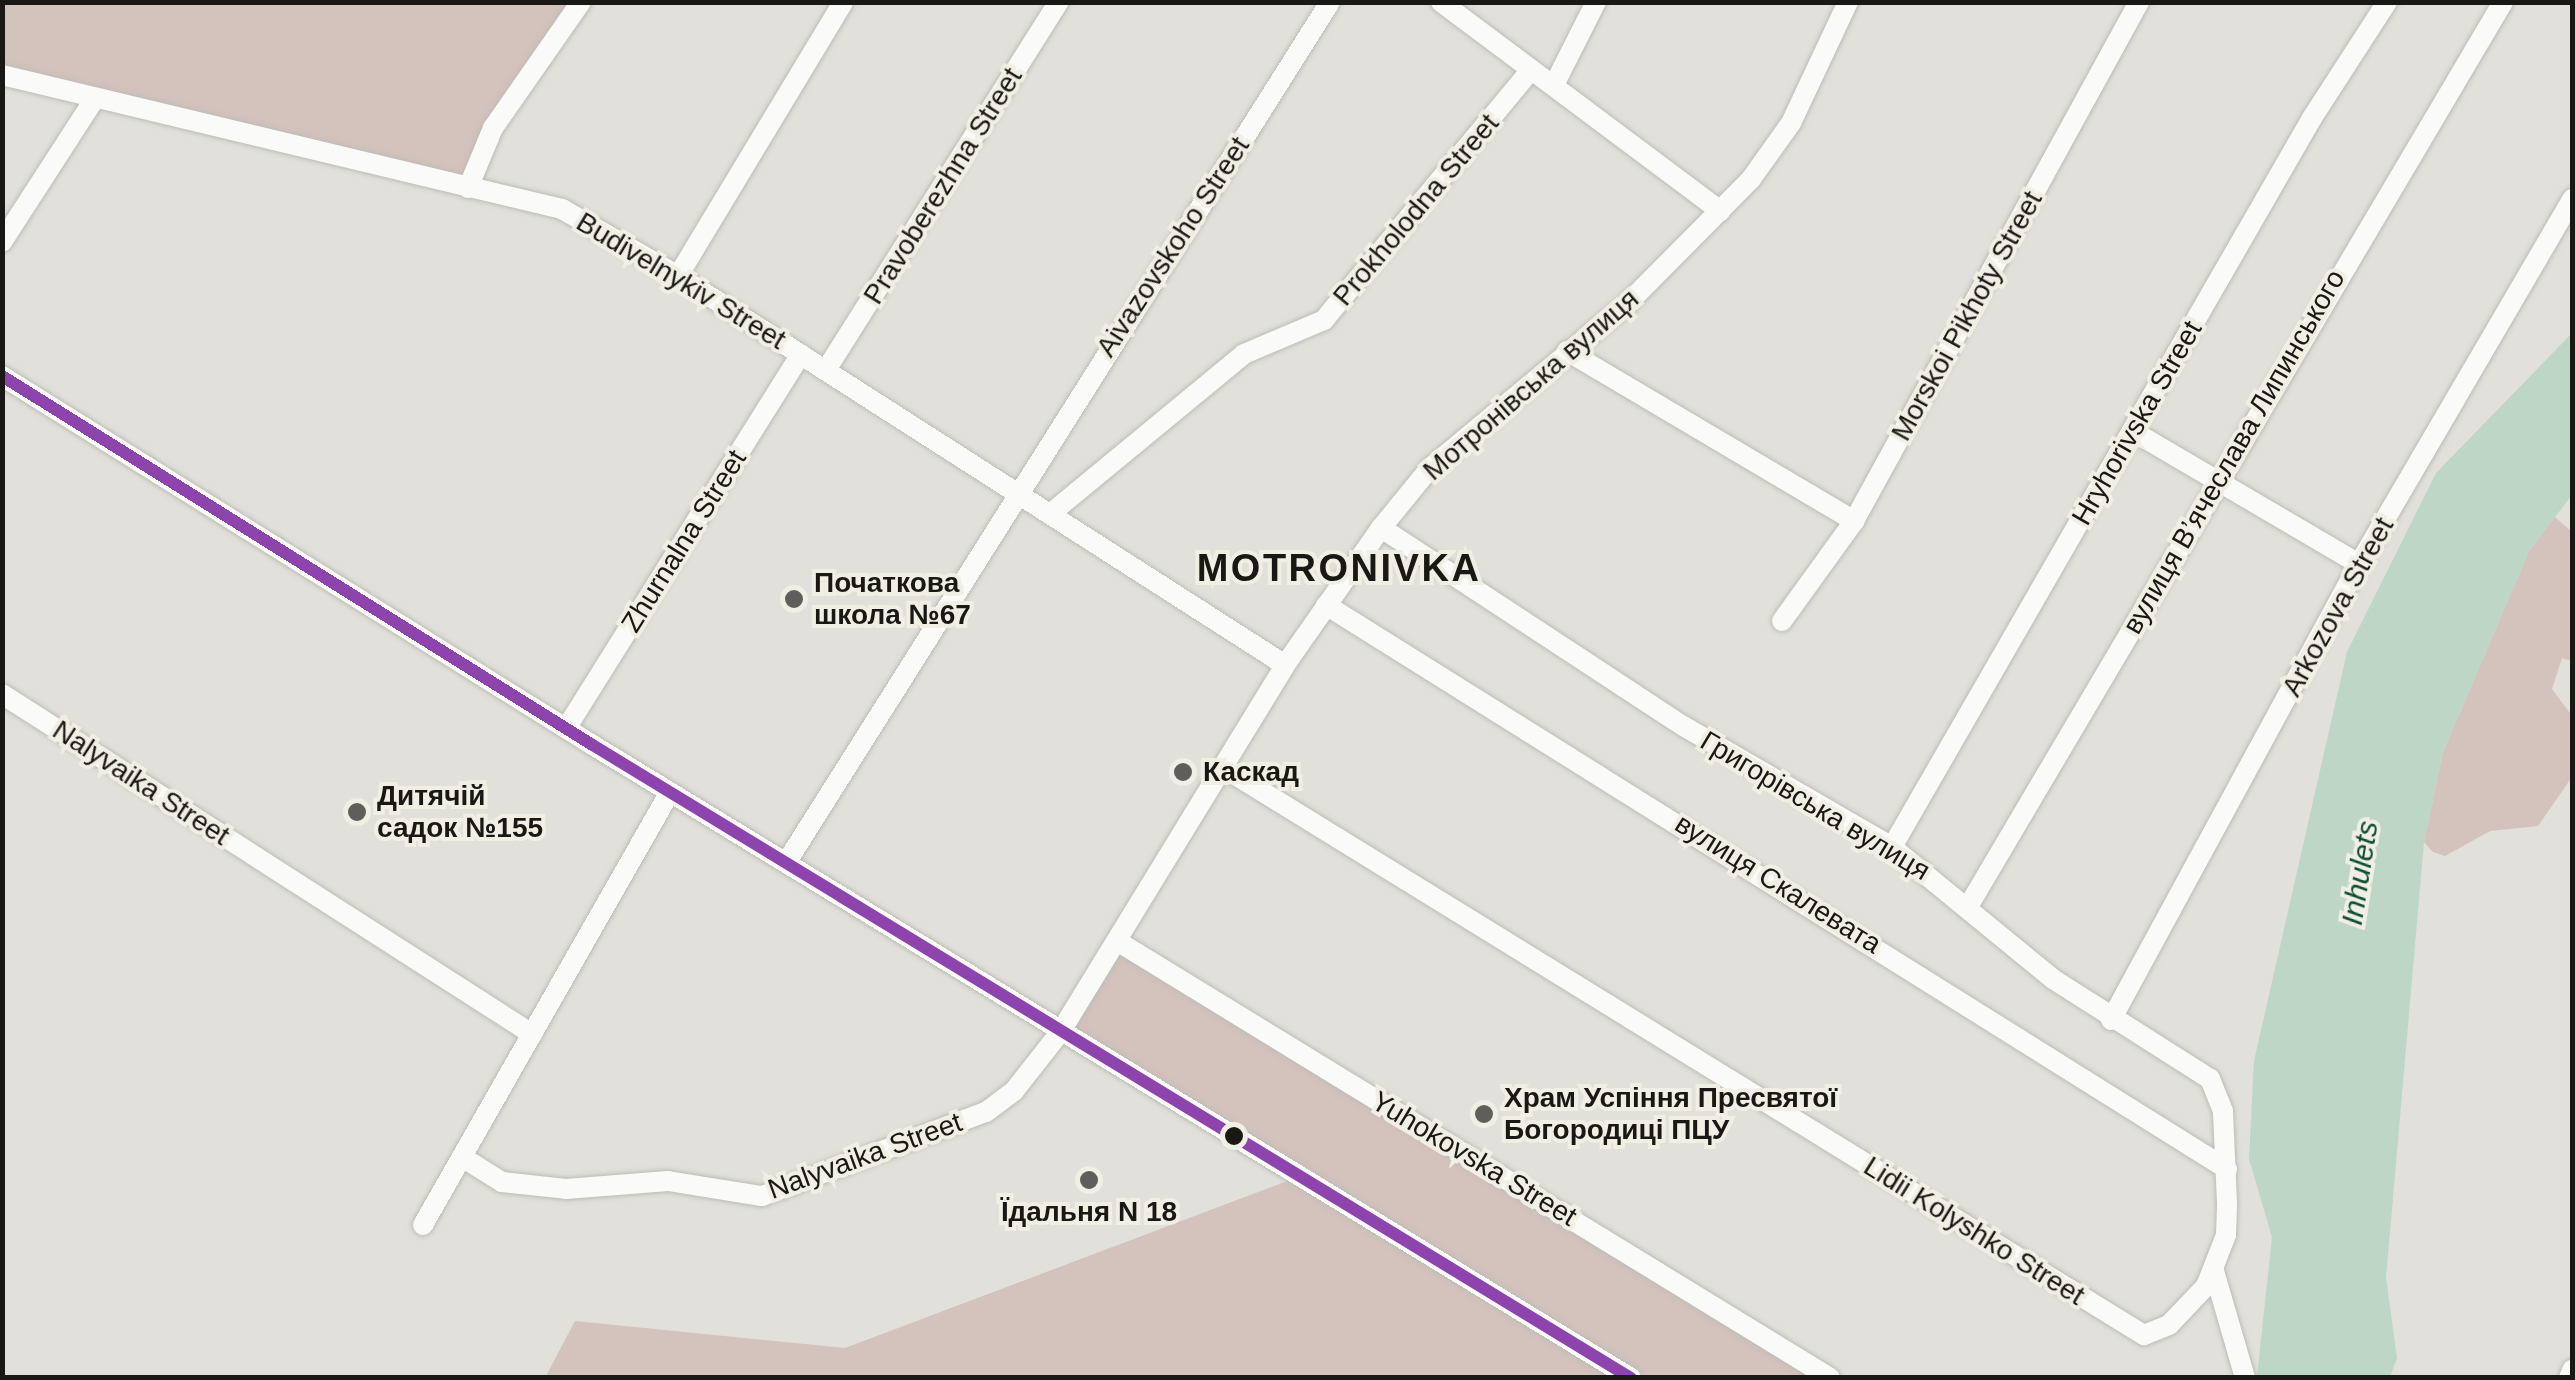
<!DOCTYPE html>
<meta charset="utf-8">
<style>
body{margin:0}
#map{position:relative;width:2575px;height:1380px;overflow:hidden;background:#e1e0da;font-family:Helvetica,sans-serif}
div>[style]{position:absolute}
.green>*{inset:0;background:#d4c2bc}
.water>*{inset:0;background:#bdd6c5}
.roads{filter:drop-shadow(0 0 2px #bdbcb8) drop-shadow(0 0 2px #bdbcb8)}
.minor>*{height:20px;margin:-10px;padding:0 10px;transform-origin:10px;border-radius:10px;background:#fafaf9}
.bus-1>*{height:12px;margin:-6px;padding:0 6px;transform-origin:6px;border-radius:6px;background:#8e44ad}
.dots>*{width:28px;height:28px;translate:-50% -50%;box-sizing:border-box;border:5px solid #f1eee4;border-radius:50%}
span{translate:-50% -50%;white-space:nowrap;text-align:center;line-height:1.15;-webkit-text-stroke:8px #f1eee4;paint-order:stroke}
.street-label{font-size:28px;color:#191815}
.poi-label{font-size:28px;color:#191815;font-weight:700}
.left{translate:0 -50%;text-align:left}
.water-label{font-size:30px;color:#0d4f33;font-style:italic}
.district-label{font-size:38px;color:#191815;font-weight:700;letter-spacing:2.5px}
.frame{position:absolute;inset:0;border:5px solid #191815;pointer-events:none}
</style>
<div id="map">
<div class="green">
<div style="clip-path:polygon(3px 3px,581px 3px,468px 188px,3px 75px)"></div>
<div style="clip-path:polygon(2555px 517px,2572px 532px,2572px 661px,2562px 658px,2552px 689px,2572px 716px,2572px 777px,2538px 826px,2490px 831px,2445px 856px,2433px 852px,2424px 842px,2443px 752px,2529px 551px)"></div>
<div style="clip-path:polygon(1117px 941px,1828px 1378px,545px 1378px,575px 1321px,845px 1348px,1298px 1177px,1061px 1031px)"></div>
</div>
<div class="water">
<div style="clip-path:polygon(2572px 333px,2572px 495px,2529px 551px,2443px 752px,2424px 842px,2386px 1278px,2397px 1358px,2390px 1377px,2257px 1377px,2272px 1237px,2249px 1159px,2254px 1061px,2347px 652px,2436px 473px)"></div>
</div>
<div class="roads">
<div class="minor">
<div style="left:1441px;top:2px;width:349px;rotate:36.8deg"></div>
<div style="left:2px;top:75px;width:576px;rotate:13.46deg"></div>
<div style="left:562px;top:209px;width:134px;rotate:30deg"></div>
<div style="left:678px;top:276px;width:721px;rotate:32.65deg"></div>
<div style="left:1554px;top:85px;width:93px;rotate:-63.2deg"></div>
<div style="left:468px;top:188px;width:65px;rotate:-67.4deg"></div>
<div style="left:493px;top:128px;width:154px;rotate:-55.1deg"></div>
<div style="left:2px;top:242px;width:171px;rotate:-57.1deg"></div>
<div style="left:678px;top:276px;width:320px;rotate:-58.9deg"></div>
<div style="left:1567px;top:351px;width:334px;rotate:30.6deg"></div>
<div style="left:826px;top:370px;width:436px;rotate:-57.7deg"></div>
<div style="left:2px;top:376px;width:695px;rotate:32deg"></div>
<div style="left:591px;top:744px;width:1218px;rotate:31.37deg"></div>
<div style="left:2134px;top:432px;width:261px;rotate:30.4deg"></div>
<div style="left:1050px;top:514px;width:251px;rotate:-39.5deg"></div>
<div style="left:1244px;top:354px;width:87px;rotate:-23deg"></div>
<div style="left:1324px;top:320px;width:325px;rotate:-50.4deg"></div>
<div style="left:1326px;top:605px;width:1063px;rotate:32.05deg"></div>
<div style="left:1782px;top:621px;width:123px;rotate:-54.2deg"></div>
<div style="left:1854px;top:521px;width:592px;rotate:-61.23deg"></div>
<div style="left:2px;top:694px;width:630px;rotate:32.68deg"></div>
<div style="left:567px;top:727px;width:440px;rotate:-57.9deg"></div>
<div style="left:1224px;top:768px;width:1081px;rotate:31.65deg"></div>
<div style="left:2144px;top:1335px;width:27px;rotate:-22deg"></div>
<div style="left:2169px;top:1325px;width:54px;rotate:-46.5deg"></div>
<div style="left:2206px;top:1286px;width:55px;rotate:-68.6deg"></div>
<div style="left:2226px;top:1235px;width:32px;rotate:-88deg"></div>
<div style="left:2227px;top:1203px;width:92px;rotate:-92.5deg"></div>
<div style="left:2223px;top:1111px;width:35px;rotate:-112deg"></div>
<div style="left:2210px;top:1079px;width:186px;rotate:-147.5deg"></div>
<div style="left:2053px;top:979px;width:208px;rotate:-140.7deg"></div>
<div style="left:1892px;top:847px;width:241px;rotate:-149.9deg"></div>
<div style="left:1683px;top:726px;width:361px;rotate:-146.7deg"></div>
<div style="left:1892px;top:847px;width:841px;rotate:-60.05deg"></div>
<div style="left:2312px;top:118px;width:138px;rotate:-57.1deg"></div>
<div style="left:786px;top:863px;width:1018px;rotate:-57.71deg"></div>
<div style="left:1969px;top:905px;width:1049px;rotate:-59.4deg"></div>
<div style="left:1117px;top:941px;width:836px;rotate:31.5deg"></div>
<div style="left:2111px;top:1020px;width:519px;rotate:-61.46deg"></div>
<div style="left:2359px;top:564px;width:423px;rotate:-59.7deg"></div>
<div style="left:462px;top:1157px;width:47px;rotate:32deg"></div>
<div style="left:502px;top:1182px;width:64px;rotate:6.2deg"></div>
<div style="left:566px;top:1189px;width:102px;rotate:-4.5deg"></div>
<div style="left:668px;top:1181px;width:95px;rotate:9.1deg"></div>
<div style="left:762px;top:1196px;width:239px;rotate:-20.6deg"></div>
<div style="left:986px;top:1112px;width:35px;rotate:-37deg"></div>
<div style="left:1014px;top:1091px;width:76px;rotate:-51.9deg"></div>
<div style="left:1061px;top:1031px;width:429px;rotate:-58.5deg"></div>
<div style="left:1285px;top:665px;width:167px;rotate:-55deg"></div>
<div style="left:1381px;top:528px;width:77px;rotate:-50.8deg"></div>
<div style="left:1430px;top:468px;width:256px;rotate:-39.8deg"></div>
<div style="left:1627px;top:304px;width:176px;rotate:-45.2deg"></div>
<div style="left:1751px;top:179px;width:69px;rotate:-54.5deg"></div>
<div style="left:1791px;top:123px;width:134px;rotate:-64.8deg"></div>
<div style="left:423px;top:1225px;width:498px;rotate:-60.3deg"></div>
<div style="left:2214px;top:1271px;width:111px;rotate:73.8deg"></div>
<div style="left:2569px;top:1378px;width:9px;rotate:-69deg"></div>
</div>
</div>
<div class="bus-1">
<div style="left:2px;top:376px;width:695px;rotate:32deg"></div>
<div style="left:591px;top:744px;width:1218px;rotate:31.37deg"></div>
</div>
<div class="dots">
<div style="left:794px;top:599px;background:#5f5e5a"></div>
<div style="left:1183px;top:772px;background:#5f5e5a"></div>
<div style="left:357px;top:812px;background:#5f5e5a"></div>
<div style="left:1484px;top:1114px;background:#5f5e5a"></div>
<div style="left:1234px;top:1136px;background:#191815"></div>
<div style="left:1089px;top:1180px;background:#5f5e5a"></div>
</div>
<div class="street-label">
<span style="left:943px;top:186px;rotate:-58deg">Pravoberezhna Street</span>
<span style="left:1416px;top:210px;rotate:-50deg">Prokholodna Street</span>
<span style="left:1173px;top:247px;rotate:-57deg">Aivazovskoho Street</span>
<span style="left:681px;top:281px;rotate:31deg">Budivelnykiv Street</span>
<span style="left:1967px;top:316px;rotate:-61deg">Morskoi Pikhoty Street</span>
<span style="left:1531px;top:385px;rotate:-41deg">Мотронівська вулиця</span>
<span style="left:2137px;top:423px;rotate:-60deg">Hryhorivska Street</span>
<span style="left:2234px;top:452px;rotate:-60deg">вулиця В’ячеслава Липинського</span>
<span style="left:684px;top:541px;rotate:-58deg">Zhurnalna Street</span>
<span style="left:2338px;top:607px;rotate:-61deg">Arkozova Street</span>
<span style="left:141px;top:783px;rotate:33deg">Nalyvaika Street</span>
<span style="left:1815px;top:806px;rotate:31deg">Григорівська вулиця</span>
<span style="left:1778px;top:884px;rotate:32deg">вулиця Скалевата</span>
<span style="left:865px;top:1156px;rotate:-20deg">Nalyvaika Street</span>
<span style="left:1474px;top:1159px;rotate:31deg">Yuhokovska Street</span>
<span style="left:1974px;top:1231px;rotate:32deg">Lidii Kolyshko Street</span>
</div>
<div class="poi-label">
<span class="left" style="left:814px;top:599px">Початкова<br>школа №67</span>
<span class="left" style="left:1203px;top:772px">Каскад</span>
<span class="left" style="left:377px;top:812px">Дитячій<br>садок №155</span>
<span class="left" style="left:1504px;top:1114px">Храм Успіння Пресвятої<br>Богородиці ПЦУ</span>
<span style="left:1089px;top:1212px">Їдальня N 18</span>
</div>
<div class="water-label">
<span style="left:2360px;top:873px;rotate:-81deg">Inhulets</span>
</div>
<div class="district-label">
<span style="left:1339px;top:569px">MOTRONIVKA</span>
</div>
<div class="frame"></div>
</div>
